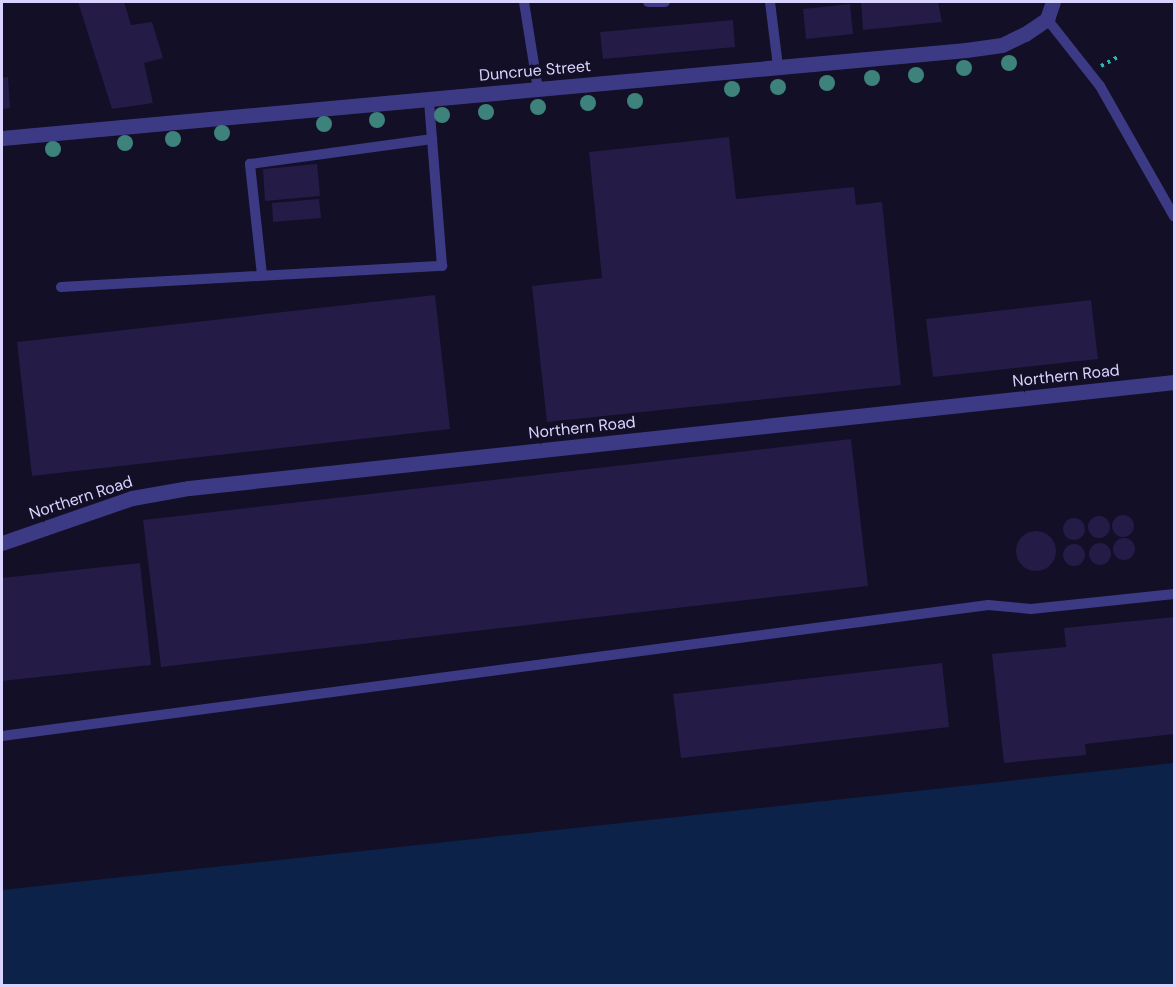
<!DOCTYPE html>
<style>
body{margin:0}
#map{position:relative;width:1176px;height:987px;overflow:hidden;background:#130f26;font-family:"DM Sans",sans-serif}
div>[style]{position:absolute}
.water>*{inset:0;background:#0c2248}
.building>*{inset:0;background:#241b47}
.round{border-radius:50%}
.path>*{height:4px;margin-top:-2px;transform-origin:0;background:repeating-linear-gradient(90deg,#2fb8b0 0 3px,transparent 0 7.5px)}
.service>*{height:10px;margin:-5px;padding:0 5px;transform-origin:5px;border-radius:5px;background:#3d3a85}
.minor>*{height:15px;margin:-7.5px;padding:0 7.5px;transform-origin:7.5px;border-radius:7.5px;background:#3d3a85}
.tertiary>*{height:15px;margin:-7.5px;padding:0 7.5px;transform-origin:7.5px;border-radius:7.5px;background:#3d3a85}
.trees>*{width:16px;height:16px;margin:-8px;border-radius:50%;background:#3d827b}
span{translate:-50% -50%;white-space:nowrap;text-align:center;line-height:1.15;-webkit-text-stroke:6px #130f26;paint-order:stroke}
.street-label{font-size:16px;color:#d9d4ff}
.frame{position:absolute;inset:0;border:3px solid #d9d4ff;pointer-events:none}
</style>
<div id="map">
<div class="water">
<div style="clip-path:polygon(1174px 763px,1174px 985px,2px 985px,2px 890px)"></div>
</div>
<div class="building">
<div style="clip-path:polygon(78px 2px,124px 2px,131px 25px,152px 22px,163px 58px,144px 63px,153px 103px,112px 109px)"></div>
<div style="clip-path:polygon(861px 2px,938px 2px,942px 22px,863px 30px)"></div>
<div style="clip-path:polygon(850px 4px,853px 34px,806px 39px,803px 9px)"></div>
<div style="clip-path:polygon(733px 20px,735px 47px,603px 59px,600px 32px)"></div>
<div style="clip-path:polygon(8px 77px,10px 108px,2px 109px,2px 78px)"></div>
<div style="clip-path:polygon(729px 137px,736px 199px,854px 187px,856px 205px,882px 202px,901px 385px,547px 422px,532px 286px,602px 278px,589px 152px)"></div>
<div style="clip-path:polygon(317px 164px,320px 196px,265px 201px,263px 169px)"></div>
<div style="clip-path:polygon(319px 199px,321px 218px,273px 222px,272px 203px)"></div>
<div style="clip-path:polygon(435px 295px,450px 429px,32px 476px,17px 342px)"></div>
<div style="clip-path:polygon(1091px 300px,1098px 359px,933px 377px,926px 319px)"></div>
<div style="clip-path:polygon(851px 439px,868px 586px,161px 667px,143px 520px)"></div>
<div class="round" style="left:1112px;top:515px;width:22px;height:22px"></div>
<div class="round" style="left:1088px;top:516px;width:22px;height:22px"></div>
<div class="round" style="left:1063px;top:518px;width:22px;height:22px"></div>
<div class="round" style="left:1016px;top:531px;width:40px;height:40px"></div>
<div class="round" style="left:1113px;top:538px;width:22px;height:22px"></div>
<div class="round" style="left:1089px;top:543px;width:22px;height:22px"></div>
<div class="round" style="left:1063px;top:544px;width:22px;height:22px"></div>
<div style="clip-path:polygon(140px 563px,151px 665px,2px 681px,2px 578px)"></div>
<div style="clip-path:polygon(1174px 617px,1174px 734px,1085px 744px,1086px 755px,1004px 763px,992px 654px,1066px 647px,1064px 628px)"></div>
<div style="clip-path:polygon(942px 663px,949px 727px,681px 758px,673px 694px)"></div>
</div>
<div class="path">
<div style="left:1101px;top:66px;width:19px;rotate:-28deg"></div>
</div>
<div class="service">
<div style="left:524px;top:2px;width:88px;rotate:80.9deg"></div>
<div style="left:648px;top:2px;width:17px"></div>
<div style="left:770px;top:2px;width:64px;rotate:82.9deg"></div>
<div style="left:1047px;top:19px;width:85px;rotate:51.7deg"></div>
<div style="left:1100px;top:86px;width:150px;rotate:60.4deg"></div>
<div style="left:262px;top:275px;width:112px;rotate:-96.2deg"></div>
<div style="left:250px;top:164px;width:184px;rotate:-7.8deg"></div>
<div style="left:61px;top:287px;width:382px;rotate:-3.2deg"></div>
<div style="left:442px;top:266px;width:168px;rotate:-94.5deg"></div>
<div style="left:2px;top:736px;width:995px;rotate:-7.57deg"></div>
<div style="left:988px;top:605px;width:43px;rotate:5.3deg"></div>
<div style="left:1031px;top:609px;width:144px;rotate:-6deg"></div>
</div>
<div class="minor">
<div style="left:2px;top:543px;width:138px;rotate:-19.1deg"></div>
<div style="left:132px;top:498px;width:58px;rotate:-10deg"></div>
<div style="left:189px;top:488px;width:991px;rotate:-6.14deg"></div>
</div>
<div class="tertiary">
<div style="left:2px;top:138px;width:968px;rotate:-5.22deg"></div>
<div style="left:966px;top:50px;width:36px;rotate:-8deg"></div>
<div style="left:1002px;top:45px;width:25px;rotate:-26deg"></div>
<div style="left:1025px;top:34px;width:27px;rotate:-34deg"></div>
<div style="left:1047px;top:19px;width:18px;rotate:-71deg"></div>
</div>
<div class="trees">
<div style="left:1009px;top:63px"></div>
<div style="left:964px;top:68px"></div>
<div style="left:916px;top:75px"></div>
<div style="left:872px;top:78px"></div>
<div style="left:827px;top:83px"></div>
<div style="left:778px;top:87px"></div>
<div style="left:732px;top:89px"></div>
<div style="left:635px;top:101px"></div>
<div style="left:588px;top:103px"></div>
<div style="left:538px;top:107px"></div>
<div style="left:486px;top:112px"></div>
<div style="left:442px;top:115px"></div>
<div style="left:377px;top:120px"></div>
<div style="left:324px;top:124px"></div>
<div style="left:222px;top:133px"></div>
<div style="left:173px;top:139px"></div>
<div style="left:125px;top:143px"></div>
<div style="left:53px;top:149px"></div>
</div>
<div class="street-label">
<span style="left:535px;top:71px;rotate:-5deg">Duncrue Street</span>
<span style="left:1066px;top:376px;rotate:-6deg">Northern Road</span>
<span style="left:582px;top:428px;rotate:-6deg">Northern Road</span>
<span style="left:81px;top:498px;rotate:-18deg">Northern Road</span>
</div>
<div class="frame"></div>
</div>
